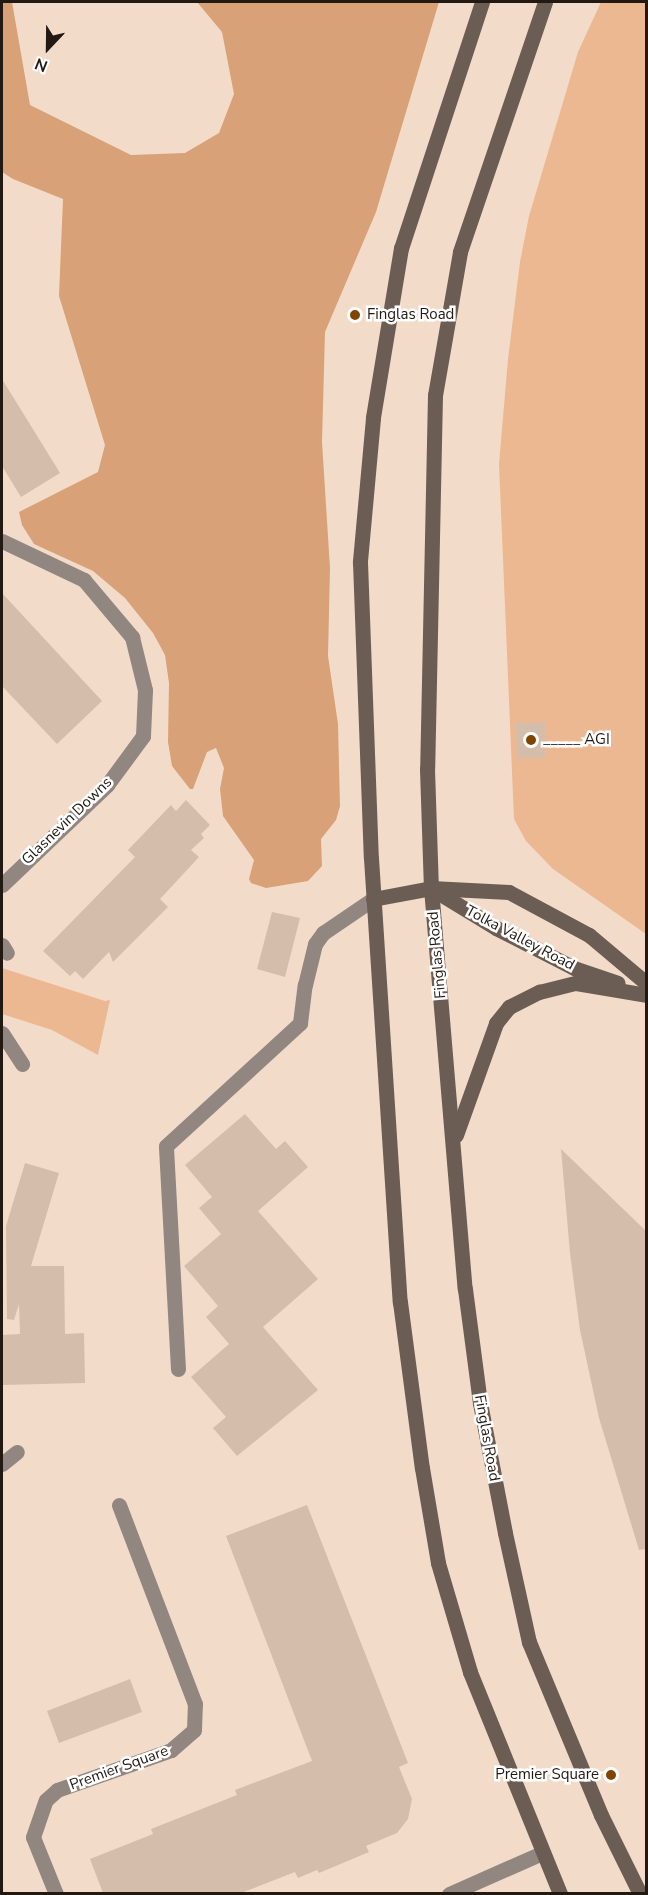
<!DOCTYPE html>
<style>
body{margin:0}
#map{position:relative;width:648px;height:1895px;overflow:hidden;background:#f3dbc9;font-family:"Nunito Sans",sans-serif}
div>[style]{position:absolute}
.green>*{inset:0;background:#ecb891}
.forest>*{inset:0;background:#d8a177}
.building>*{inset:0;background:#d5bdac}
.lane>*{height:15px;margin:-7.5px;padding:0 7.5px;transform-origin:7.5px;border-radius:7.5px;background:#918780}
.street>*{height:15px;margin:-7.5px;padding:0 7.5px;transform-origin:7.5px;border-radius:7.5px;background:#918780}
.secondary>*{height:15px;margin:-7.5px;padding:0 7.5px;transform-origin:7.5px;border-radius:7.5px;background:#6b5d53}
.dots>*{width:16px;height:16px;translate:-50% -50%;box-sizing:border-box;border:3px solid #fff;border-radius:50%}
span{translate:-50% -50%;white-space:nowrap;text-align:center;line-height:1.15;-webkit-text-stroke:5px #fff;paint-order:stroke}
.poi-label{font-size:15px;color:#211912}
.left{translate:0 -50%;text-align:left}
.right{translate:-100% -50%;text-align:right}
.street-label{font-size:15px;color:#211912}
.frame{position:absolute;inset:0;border:3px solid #211912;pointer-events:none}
.north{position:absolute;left:18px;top:18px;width:60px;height:60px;-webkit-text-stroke:4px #fff;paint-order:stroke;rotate:202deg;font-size:16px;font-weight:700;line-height:24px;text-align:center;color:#211912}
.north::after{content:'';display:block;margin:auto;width:21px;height:27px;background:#211912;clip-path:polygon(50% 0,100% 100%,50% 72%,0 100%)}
</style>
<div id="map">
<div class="green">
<div style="clip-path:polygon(601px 2px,646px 2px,646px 934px,553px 869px,526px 841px,514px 819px,499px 464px,508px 359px,520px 262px,529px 216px,578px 52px)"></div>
<div style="clip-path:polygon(2px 968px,105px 1001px,110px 1000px,98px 1055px,52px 1030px,2px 1014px)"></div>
</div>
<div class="forest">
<div style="clip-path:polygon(2px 2px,12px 2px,30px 105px,131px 155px,185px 153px,219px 133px,234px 94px,222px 32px,197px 2px,439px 2px,376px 212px,325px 332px,322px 442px,330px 568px,328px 656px,338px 724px,340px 806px,336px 820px,321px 839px,322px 866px,308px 881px,266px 888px,251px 883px,249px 879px,254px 860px,223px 816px,220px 789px,224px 768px,216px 748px,207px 752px,193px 789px,190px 789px,172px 766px,168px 742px,169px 683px,165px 655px,153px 633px,125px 598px,93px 571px,34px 544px,22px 525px,19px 512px,98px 472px,105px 445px,59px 296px,63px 199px,13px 179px,2px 172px)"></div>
</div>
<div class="building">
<div style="clip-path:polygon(2px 379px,60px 473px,21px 497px,2px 466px)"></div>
<div style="clip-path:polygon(2px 593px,102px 701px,57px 744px,2px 686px)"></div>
<div style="clip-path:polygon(545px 722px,546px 758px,517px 758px,516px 723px)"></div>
<div style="clip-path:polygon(186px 800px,210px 825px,201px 834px,204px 838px,191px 850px,199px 857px,160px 899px,168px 907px,113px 962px,109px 952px,83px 979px,75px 971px,70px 976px,43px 951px,135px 857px,128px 850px,171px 805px,176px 811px)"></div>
<div style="clip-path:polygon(272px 912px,300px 918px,285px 977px,257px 969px)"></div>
<div style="clip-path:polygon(245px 1114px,276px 1149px,285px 1141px,308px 1167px,258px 1211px,318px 1279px,263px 1327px,318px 1390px,237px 1456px,213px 1428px,226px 1417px,191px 1377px,229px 1344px,206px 1317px,218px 1306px,184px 1266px,221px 1234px,199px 1208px,212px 1197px,185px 1165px)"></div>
<div style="clip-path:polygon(561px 1149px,646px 1231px,646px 1549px,639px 1550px,599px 1418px,580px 1330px,570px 1253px)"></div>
<div style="clip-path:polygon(25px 1163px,59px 1173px,31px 1266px,64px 1266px,65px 1334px,84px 1333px,85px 1383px,2px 1385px,2px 1335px,20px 1334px,19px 1304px,14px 1320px,7px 1319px,6px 1226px)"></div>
<div style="clip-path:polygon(307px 1505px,408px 1763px,399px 1767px,412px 1799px,408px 1819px,397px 1833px,366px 1846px,369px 1852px,319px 1873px,317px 1870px,298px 1878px,295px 1872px,241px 1893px,103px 1893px,90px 1859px,153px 1834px,151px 1829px,237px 1795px,235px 1790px,312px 1761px,226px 1536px)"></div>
<div style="clip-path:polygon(130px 1679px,142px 1712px,59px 1743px,47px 1711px)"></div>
</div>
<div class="lane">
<div style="left:178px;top:1369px;width:223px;rotate:-93.1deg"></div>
<div style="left:166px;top:1146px;width:182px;rotate:-42.5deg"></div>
<div style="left:300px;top:1023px;width:38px;rotate:-83deg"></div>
<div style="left:305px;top:985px;width:42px;rotate:-76.3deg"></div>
<div style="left:315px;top:944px;width:14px;rotate:-54deg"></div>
<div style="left:323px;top:933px;width:60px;rotate:-34.2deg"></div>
</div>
<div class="street">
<div style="left:2px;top:541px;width:91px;rotate:25.4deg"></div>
<div style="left:84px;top:580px;width:75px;rotate:49.9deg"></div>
<div style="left:132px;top:637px;width:55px;rotate:76.2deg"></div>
<div style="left:145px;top:690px;width:46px;rotate:92.5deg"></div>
<div style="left:143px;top:736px;width:61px;rotate:126.3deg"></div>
<div style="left:107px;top:785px;width:145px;rotate:136.4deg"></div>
<div style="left:2px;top:945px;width:9px;rotate:58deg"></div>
<div style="left:2px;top:1033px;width:37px;rotate:57deg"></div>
<div style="left:2px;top:1464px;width:19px;rotate:-39deg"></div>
<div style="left:56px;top:1894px;width:61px;rotate:-112deg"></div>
<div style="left:33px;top:1837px;width:39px;rotate:-71deg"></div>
<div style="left:46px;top:1800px;width:15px;rotate:-42deg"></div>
<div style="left:57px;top:1790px;width:121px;rotate:-19.3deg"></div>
<div style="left:171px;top:1750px;width:30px;rotate:-41deg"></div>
<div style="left:194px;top:1730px;width:26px;rotate:-88deg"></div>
<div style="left:195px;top:1704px;width:213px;rotate:-110.9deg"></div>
<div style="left:449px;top:1894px;width:102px;rotate:-23.8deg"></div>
</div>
<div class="secondary">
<div style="left:482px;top:2px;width:259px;rotate:108.2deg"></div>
<div style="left:401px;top:248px;width:172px;rotate:99.4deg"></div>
<div style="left:373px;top:418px;width:145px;rotate:95.2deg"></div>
<div style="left:360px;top:562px;width:296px;rotate:87.9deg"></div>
<div style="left:371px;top:858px;width:445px;rotate:86.3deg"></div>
<div style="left:400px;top:1302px;width:167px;rotate:82.5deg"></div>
<div style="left:422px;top:1468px;width:96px;rotate:80.4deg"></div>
<div style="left:438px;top:1563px;width:114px;rotate:73.6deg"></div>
<div style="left:470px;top:1672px;width:240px;rotate:67.9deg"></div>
<div style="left:545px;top:2px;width:264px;rotate:108.8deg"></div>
<div style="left:460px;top:252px;width:145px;rotate:99.9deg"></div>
<div style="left:435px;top:395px;width:374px;rotate:91.2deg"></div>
<div style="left:427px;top:769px;width:119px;rotate:88.1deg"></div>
<div style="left:431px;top:888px;width:402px;rotate:85.2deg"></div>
<div style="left:465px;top:1289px;width:115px;rotate:82.5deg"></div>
<div style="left:480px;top:1403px;width:132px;rotate:79.1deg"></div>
<div style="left:505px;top:1533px;width:112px;rotate:77.6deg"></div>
<div style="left:529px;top:1642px;width:187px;rotate:67.4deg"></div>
<div style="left:601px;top:1815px;width:88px;rotate:63.7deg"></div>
<div style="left:434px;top:890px;width:73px;rotate:31.5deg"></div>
<div style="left:496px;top:928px;width:88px;rotate:27.1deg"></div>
<div style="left:574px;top:968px;width:46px;rotate:18.8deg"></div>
<div style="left:373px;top:899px;width:59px;rotate:-10.7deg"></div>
<div style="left:431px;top:888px;width:78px;rotate:2.9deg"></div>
<div style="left:509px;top:892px;width:91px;rotate:28.3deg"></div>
<div style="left:589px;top:935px;width:75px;rotate:40.1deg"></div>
<div style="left:456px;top:1135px;width:119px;rotate:-70.3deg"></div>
<div style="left:496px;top:1023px;width:21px;rotate:-51deg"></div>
<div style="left:509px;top:1007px;width:34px;rotate:-27deg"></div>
<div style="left:539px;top:992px;width:38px;rotate:-14deg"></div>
<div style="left:576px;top:983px;width:71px;rotate:9.7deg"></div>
</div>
<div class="dots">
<div style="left:355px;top:315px;background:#814400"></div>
<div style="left:531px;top:740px;background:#814400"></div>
<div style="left:611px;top:1775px;background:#814400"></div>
</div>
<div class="poi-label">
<span class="left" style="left:367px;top:315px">Finglas Road</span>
<span class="left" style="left:543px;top:740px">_____ AGI</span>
<span class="right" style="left:599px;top:1775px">Premier Square</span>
</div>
<div class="street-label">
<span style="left:67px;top:821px;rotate:-44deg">Glasnevin Downs</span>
<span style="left:520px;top:938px;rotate:28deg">Tolka Valley Road</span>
<span style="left:437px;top:955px;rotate:-95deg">Finglas Road</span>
<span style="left:487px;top:1438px;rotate:80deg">Finglas Road</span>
<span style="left:119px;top:1768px;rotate:-20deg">Premier Square</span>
</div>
<div class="frame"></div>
<div class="north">N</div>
</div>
